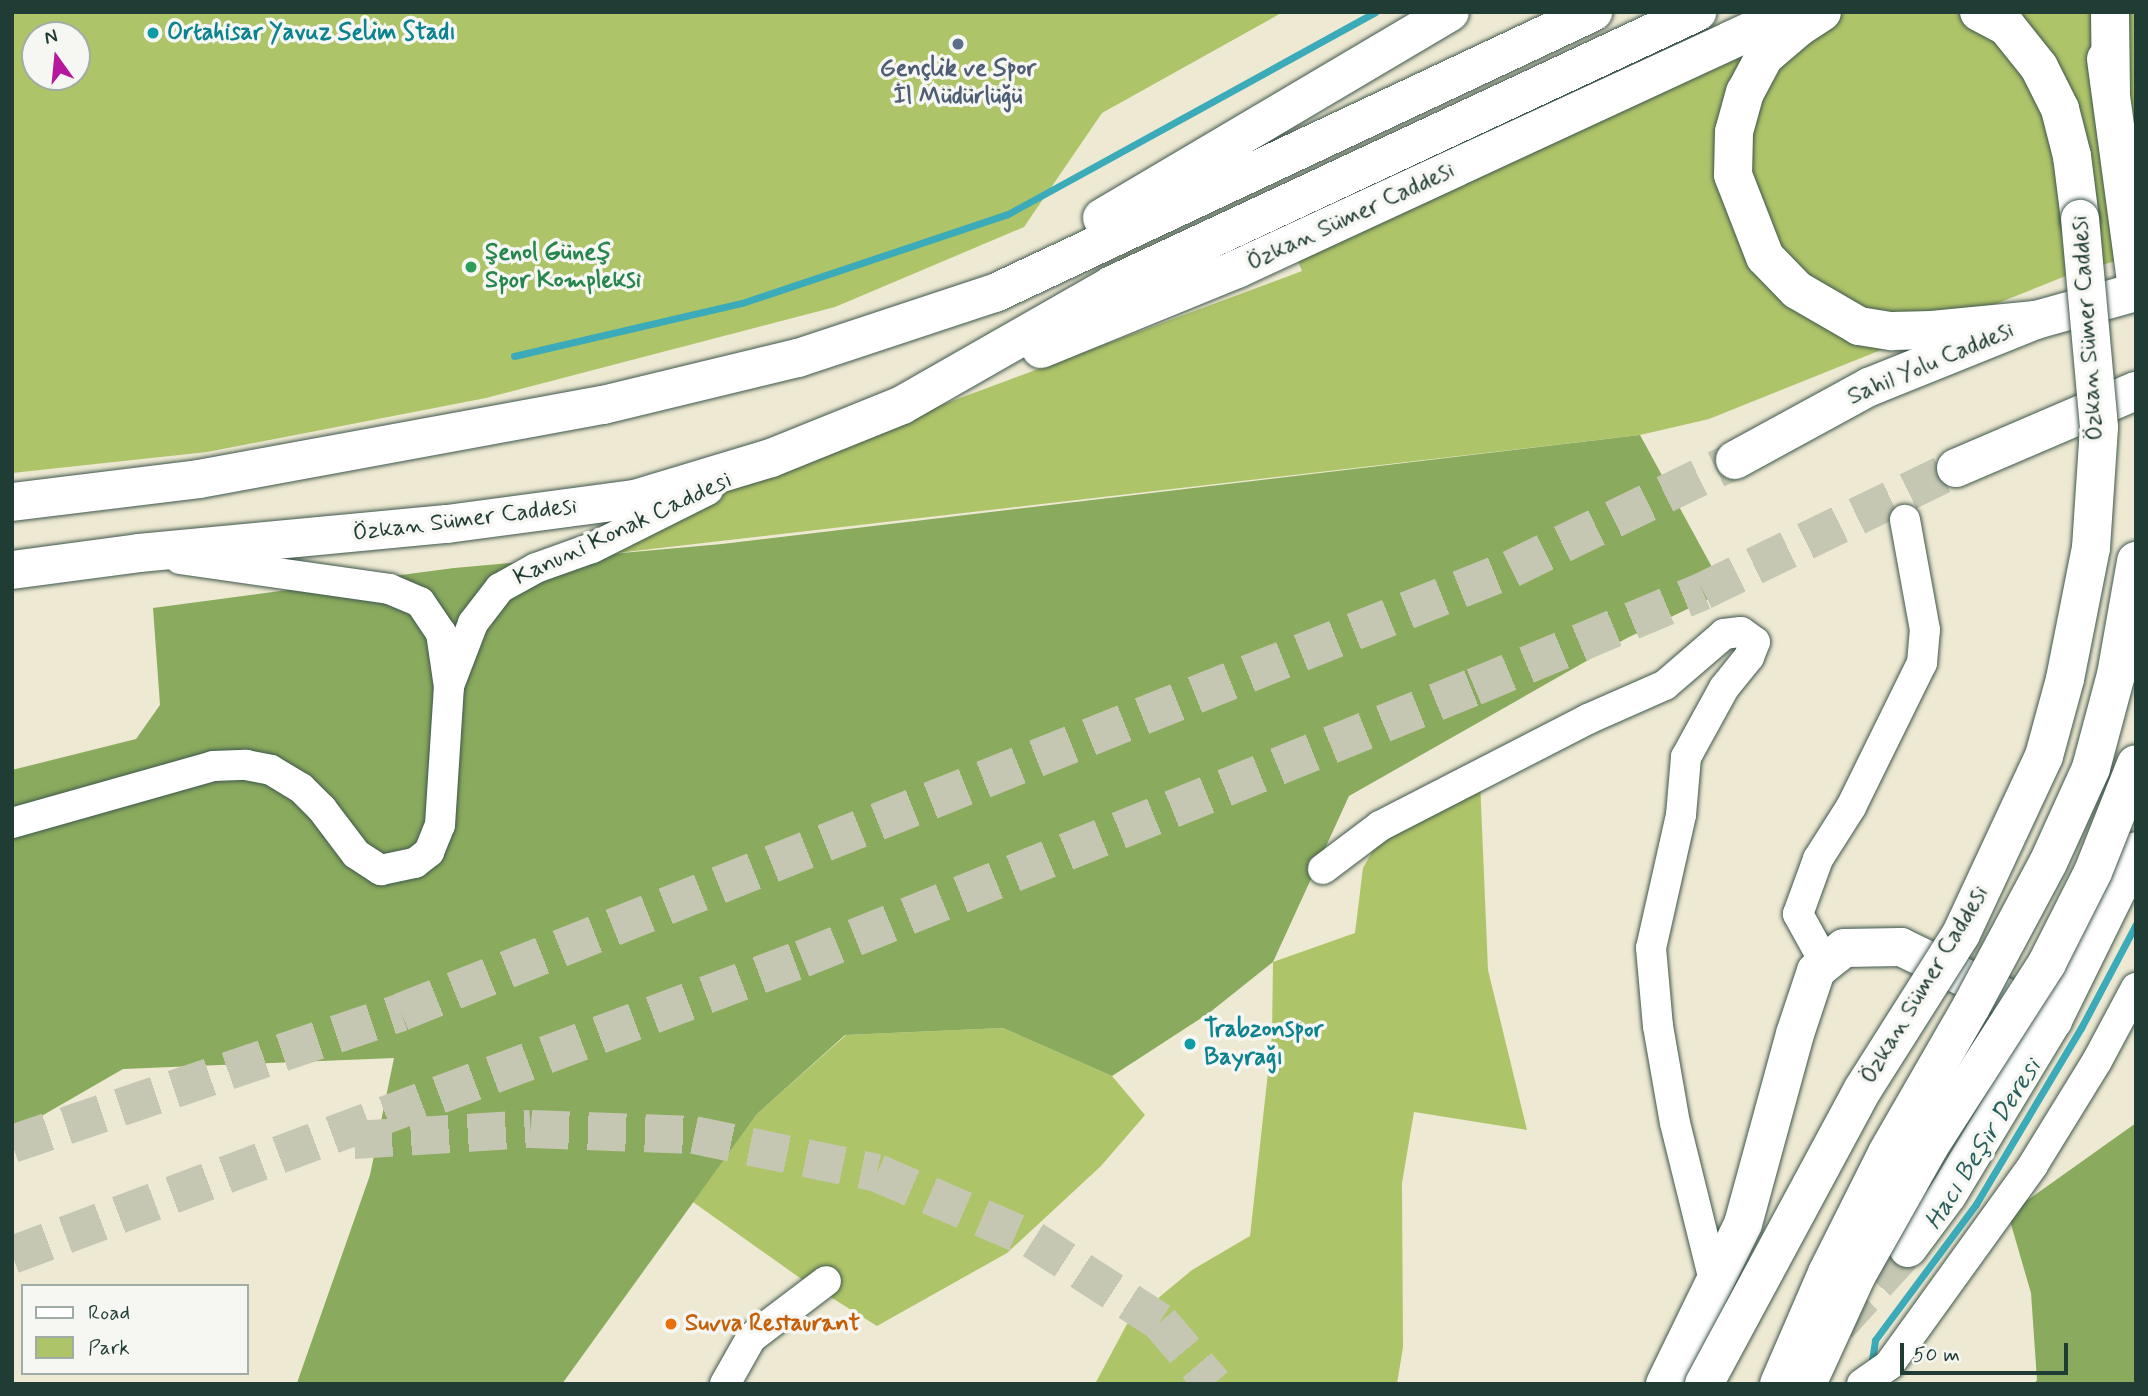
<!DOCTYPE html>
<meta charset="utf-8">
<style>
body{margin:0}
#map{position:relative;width:2148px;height:1396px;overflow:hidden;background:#eee9d2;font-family:Mynerve,sans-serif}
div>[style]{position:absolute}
.green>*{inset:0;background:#aec469}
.forest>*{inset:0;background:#8aaa5d}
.stream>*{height:7px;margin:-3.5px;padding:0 3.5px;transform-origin:3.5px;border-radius:3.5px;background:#3babb9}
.major-tunnel>*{height:38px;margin-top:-19px;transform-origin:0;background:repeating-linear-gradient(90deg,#c5c7b2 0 38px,transparent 0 57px)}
.highway-tunnel>*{height:38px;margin-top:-19px;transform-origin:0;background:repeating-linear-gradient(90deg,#c5c7b2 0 38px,transparent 0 57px)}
.roads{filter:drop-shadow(0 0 2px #3e574c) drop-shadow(0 0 2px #3e574c)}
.minor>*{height:30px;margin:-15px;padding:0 15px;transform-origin:15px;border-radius:15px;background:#fff}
.major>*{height:38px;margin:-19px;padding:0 19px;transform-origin:19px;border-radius:19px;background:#fff}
.highway>*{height:38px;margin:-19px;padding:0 19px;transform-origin:19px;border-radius:19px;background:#fff}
.bridges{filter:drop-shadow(0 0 2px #3e574c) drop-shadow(0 0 2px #3e574c)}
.major-bridge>*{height:38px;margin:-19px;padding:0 19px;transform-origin:19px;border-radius:19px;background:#fff}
.highway-bridge>*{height:38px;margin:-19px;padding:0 19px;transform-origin:19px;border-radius:19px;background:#fff}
.dots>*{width:19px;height:19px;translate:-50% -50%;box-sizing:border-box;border:4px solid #f6f6f2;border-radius:50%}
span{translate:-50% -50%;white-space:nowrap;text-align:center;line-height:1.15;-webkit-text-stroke:7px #f6f6f2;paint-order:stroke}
.culture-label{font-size:24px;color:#0d838f;font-weight:700}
.left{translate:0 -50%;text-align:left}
.service-label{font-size:24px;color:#4e5e75;font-weight:700}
.street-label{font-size:24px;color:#1f3d34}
.leisure-label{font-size:24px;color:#27864d;font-weight:700}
.food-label{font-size:24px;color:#c56008;font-weight:700}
.water-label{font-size:26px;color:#275e5c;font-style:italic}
.frame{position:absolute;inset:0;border:14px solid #1f3d34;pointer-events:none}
.legend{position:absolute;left:21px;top:1284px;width:228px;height:91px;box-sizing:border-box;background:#f6f6f2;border:2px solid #a0aca6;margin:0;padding:9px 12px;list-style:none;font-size:21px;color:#1f3d34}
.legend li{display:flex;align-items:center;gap:14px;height:35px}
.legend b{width:35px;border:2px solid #a0aca6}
.north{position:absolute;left:21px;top:21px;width:70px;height:70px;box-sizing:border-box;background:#f6f6f2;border:2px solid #a0aca6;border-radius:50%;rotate:345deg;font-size:19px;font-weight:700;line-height:28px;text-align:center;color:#1f3d34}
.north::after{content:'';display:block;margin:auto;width:24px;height:32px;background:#b5179e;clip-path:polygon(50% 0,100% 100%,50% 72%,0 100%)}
.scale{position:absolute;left:1900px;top:1343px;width:168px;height:32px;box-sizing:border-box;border:4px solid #1f3d34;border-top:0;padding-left:9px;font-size:21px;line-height:24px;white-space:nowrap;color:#1f3d34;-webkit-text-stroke:5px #f6f6f2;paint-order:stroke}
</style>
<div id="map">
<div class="green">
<div style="clip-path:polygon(evenodd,12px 12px,1283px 12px,1102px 113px,1024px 227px,835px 307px,486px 398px,207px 452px,12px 473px,12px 12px,35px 35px,77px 35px,77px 77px,35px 77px,35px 35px)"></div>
<div style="clip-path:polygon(1764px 12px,2136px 12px,2136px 255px,2068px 275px,1709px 419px,1640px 435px,608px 554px,769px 469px,1302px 271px,1285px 229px)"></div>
<div style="clip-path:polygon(1480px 780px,1488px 970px,1527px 1130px,1414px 1112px,1402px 1183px,1403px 1347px,1397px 1384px,1095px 1384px,1127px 1324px,1192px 1270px,1250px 1236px,1272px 1036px,1273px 962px,1355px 933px,1363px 868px,1383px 832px)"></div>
<div style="clip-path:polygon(1003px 1028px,1112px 1076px,1145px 1115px,1101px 1166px,1007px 1253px,877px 1326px,800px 1278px,693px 1202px,757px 1114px,846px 1035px)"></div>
</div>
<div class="forest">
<div style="clip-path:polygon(1640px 435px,1725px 591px,1627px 638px,1349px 796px,1273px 962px,1209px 1013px,1112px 1076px,1003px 1028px,845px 1035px,757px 1114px,562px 1384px,182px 1384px,297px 1383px,370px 1175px,394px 1058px,123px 1069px,12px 1133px,12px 770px,136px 739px,160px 705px,153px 608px,454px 568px,722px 544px)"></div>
<div style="clip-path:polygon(2136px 1123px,2136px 1384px,2034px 1384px,2037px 1380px,2031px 1293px,2008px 1214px)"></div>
</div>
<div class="stream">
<div style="left:514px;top:356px;width:234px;rotate:-13.1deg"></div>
<div style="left:742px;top:303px;width:280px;rotate:-18.5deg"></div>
<div style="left:1008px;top:214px;width:419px;rotate:-28.8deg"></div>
<div style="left:1871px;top:1366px;width:26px;rotate:-81deg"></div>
<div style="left:1875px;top:1340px;width:169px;rotate:-53.4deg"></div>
<div style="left:1976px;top:1204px;width:205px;rotate:-59.2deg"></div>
<div style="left:2081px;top:1028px;width:118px;rotate:-62.1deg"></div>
</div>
<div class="major-tunnel">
<div style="left:1838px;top:1325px;width:104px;rotate:-47.7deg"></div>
</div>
<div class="highway-tunnel">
<div style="left:354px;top:1140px;width:177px;rotate:-3.6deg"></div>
<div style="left:531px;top:1129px;width:163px;rotate:2.1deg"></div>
<div style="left:694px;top:1135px;width:187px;rotate:11.7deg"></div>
<div style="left:877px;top:1173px;width:170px;rotate:23.2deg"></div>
<div style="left:1033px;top:1240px;width:151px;rotate:32.8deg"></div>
<div style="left:1160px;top:1322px;width:82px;rotate:49.5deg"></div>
<div style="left:12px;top:1144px;width:411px;rotate:-18.7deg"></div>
<div style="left:401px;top:1012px;width:1195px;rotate:-21.76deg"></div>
<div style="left:1511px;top:569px;width:249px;rotate:-25.9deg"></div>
<div style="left:12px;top:1255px;width:844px;rotate:-20.54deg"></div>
<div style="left:802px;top:959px;width:725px;rotate:-22.04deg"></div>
<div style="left:1474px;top:687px;width:248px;rotate:-22.7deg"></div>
<div style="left:1703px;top:591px;width:281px;rotate:-25.9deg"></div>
</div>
<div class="roads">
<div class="minor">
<div style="left:450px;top:683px;width:64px;rotate:-69deg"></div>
<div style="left:473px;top:623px;width:44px;rotate:-52.4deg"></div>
<div style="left:500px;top:588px;width:41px;rotate:-29.1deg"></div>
<div style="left:536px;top:568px;width:59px;rotate:-19.7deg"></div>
<div style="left:592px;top:548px;width:130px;rotate:-26.6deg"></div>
<div style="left:12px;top:823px;width:209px;rotate:-15.8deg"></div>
<div style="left:213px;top:766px;width:33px;rotate:-2deg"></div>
<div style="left:246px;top:765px;width:25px;rotate:11deg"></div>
<div style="left:271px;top:770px;width:35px;rotate:31deg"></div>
<div style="left:301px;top:788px;width:30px;rotate:45deg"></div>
<div style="left:322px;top:809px;width:56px;rotate:52.9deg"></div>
<div style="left:356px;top:854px;width:30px;rotate:33deg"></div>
<div style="left:381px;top:870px;width:35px;rotate:-12deg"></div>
<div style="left:415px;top:863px;width:18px;rotate:-38deg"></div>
<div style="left:429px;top:852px;width:29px;rotate:-68deg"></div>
<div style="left:440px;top:825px;width:138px;rotate:-86.3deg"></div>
<div style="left:449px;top:687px;width:55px;rotate:-98.4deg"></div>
<div style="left:441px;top:633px;width:37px;rotate:-124deg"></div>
<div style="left:420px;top:602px;width:33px;rotate:-157deg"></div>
<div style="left:390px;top:589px;width:212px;rotate:-171.9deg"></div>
<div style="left:1323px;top:869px;width:71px;rotate:-37deg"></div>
<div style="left:1380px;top:826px;width:234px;rotate:-27.2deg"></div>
<div style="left:1588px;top:719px;width:84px;rotate:-23.8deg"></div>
<div style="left:1665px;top:685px;width:78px;rotate:-40.8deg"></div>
<div style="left:1724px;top:634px;width:17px;rotate:-7deg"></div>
<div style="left:1741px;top:632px;width:17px;rotate:36deg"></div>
<div style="left:1755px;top:642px;width:16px;rotate:112deg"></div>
<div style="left:1749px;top:657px;width:40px;rotate:129deg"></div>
<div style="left:1724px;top:688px;width:79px;rotate:118.8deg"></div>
<div style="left:1686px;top:757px;width:58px;rotate:94.9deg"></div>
<div style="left:1681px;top:815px;width:136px;rotate:102.7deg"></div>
<div style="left:1651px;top:948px;width:78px;rotate:84.9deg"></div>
<div style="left:1658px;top:1026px;width:98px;rotate:80.1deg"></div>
<div style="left:1675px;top:1123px;width:163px;rotate:76.1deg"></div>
<div style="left:1825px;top:963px;width:56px;rotate:-118.9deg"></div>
<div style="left:1798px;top:914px;width:59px;rotate:-70deg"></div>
<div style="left:1818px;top:859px;width:62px;rotate:-57.6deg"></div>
<div style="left:1851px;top:807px;width:161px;rotate:-63.8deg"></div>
<div style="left:1922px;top:663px;width:33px;rotate:-85deg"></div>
<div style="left:1925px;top:630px;width:112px;rotate:-100.3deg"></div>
<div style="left:725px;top:1384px;width:53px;rotate:-60.5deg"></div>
<div style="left:751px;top:1338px;width:94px;rotate:-37.2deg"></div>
<div style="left:1862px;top:1384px;width:33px;rotate:-35deg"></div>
<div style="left:1889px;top:1365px;width:246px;rotate:-54.2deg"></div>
<div style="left:2033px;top:1165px;width:122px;rotate:-58.4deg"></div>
<div style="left:2097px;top:1061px;width:83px;rotate:-61.9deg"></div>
</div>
<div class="major">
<div style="left:1979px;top:12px;width:32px;rotate:28deg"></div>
<div style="left:2007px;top:27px;width:51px;rotate:51.3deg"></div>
<div style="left:2039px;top:67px;width:47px;rotate:63.4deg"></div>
<div style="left:2060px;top:109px;width:49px;rotate:75.7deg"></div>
<div style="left:2072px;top:156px;width:64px;rotate:82.8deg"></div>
<div style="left:2106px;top:59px;width:225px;rotate:82.3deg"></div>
<div style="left:1102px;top:218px;width:404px;rotate:-30.6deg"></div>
<div style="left:1041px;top:349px;width:212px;rotate:-22.2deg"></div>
<div style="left:1237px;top:269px;width:612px;rotate:-24.85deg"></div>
<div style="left:12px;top:502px;width:188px;rotate:-7deg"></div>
<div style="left:199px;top:479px;width:411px;rotate:-10.4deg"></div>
<div style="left:603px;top:405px;width:201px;rotate:-13.6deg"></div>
<div style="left:798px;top:358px;width:207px;rotate:-18.3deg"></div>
<div style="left:995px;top:293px;width:661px;rotate:-25.17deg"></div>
<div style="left:12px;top:570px;width:128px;rotate:-7.6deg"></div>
<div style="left:139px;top:553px;width:309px;rotate:-5.4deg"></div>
<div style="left:447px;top:524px;width:190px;rotate:-7.6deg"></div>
<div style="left:635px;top:499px;width:142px;rotate:-16.8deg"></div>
<div style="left:771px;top:458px;width:141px;rotate:-22deg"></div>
<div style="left:902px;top:405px;width:242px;rotate:-29.7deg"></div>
<div style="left:1112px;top:285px;width:646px;rotate:-25.02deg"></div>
<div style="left:1908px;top:1248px;width:67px;rotate:-53.5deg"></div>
<div style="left:1948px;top:1194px;width:203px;rotate:-58.9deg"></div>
<div style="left:2053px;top:1020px;width:188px;rotate:-63.8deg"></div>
<div style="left:1665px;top:1384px;width:178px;rotate:-64deg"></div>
<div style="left:1743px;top:1224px;width:197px;rotate:-74.7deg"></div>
<div style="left:1795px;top:1034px;width:66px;rotate:-71.6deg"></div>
<div style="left:1816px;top:971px;width:12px;rotate:-42deg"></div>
<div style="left:1825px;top:963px;width:24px;rotate:-38deg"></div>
<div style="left:1844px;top:948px;width:57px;rotate:-1deg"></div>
<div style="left:1901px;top:947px;width:169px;rotate:25.7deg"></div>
</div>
<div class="highway">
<div style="left:1822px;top:12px;width:27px;rotate:147deg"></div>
<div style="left:1799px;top:27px;width:46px;rotate:139.4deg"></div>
<div style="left:1764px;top:57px;width:40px;rotate:118deg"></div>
<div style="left:1745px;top:92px;width:41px;rotate:105.4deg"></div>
<div style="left:1734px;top:132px;width:43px;rotate:91.3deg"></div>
<div style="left:1733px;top:175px;width:88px;rotate:68.7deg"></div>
<div style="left:1765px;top:257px;width:46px;rotate:45.9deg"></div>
<div style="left:1797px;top:290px;width:72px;rotate:30.1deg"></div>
<div style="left:1859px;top:326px;width:33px;rotate:9deg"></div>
<div style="left:1892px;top:331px;width:40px;rotate:-1.4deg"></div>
<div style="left:1932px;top:330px;width:104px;rotate:-5.5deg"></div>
<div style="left:2110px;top:12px;width:78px;rotate:89.3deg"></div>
<div style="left:1735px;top:460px;width:153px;rotate:-28.6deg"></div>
<div style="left:1869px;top:387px;width:180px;rotate:-21.9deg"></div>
<div style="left:2036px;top:320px;width:104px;rotate:-15.6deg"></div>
<div style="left:1956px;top:468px;width:196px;rotate:-23.2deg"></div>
</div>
</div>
<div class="bridges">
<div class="major-bridge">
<div style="left:1704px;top:1384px;width:335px;rotate:-61.7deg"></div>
<div style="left:1863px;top:1089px;width:183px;rotate:-57.7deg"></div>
<div style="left:1961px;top:934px;width:196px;rotate:-65deg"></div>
<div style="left:2044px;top:756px;width:80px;rotate:-74.7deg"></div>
<div style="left:2065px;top:679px;width:134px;rotate:-78.8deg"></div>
<div style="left:2091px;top:548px;width:121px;rotate:-86.2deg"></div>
<div style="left:2099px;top:427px;width:209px;rotate:-95.2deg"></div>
<div style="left:1779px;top:1384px;width:121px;rotate:-66.6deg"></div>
<div style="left:1827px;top:1273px;width:134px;rotate:-63.4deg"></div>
<div style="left:1887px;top:1153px;width:168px;rotate:-60.1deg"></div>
<div style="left:1971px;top:1007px;width:163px;rotate:-61.9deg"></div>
<div style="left:2048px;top:863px;width:104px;rotate:-65.6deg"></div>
<div style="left:2091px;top:768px;width:96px;rotate:-75deg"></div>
<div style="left:2116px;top:675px;width:116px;rotate:-80deg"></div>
</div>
<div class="highway-bridge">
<div style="left:1807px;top:1384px;width:120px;rotate:-65.4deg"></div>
<div style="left:1857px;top:1275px;width:147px;rotate:-60.6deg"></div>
<div style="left:1929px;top:1147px;width:219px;rotate:-57.3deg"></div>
<div style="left:2047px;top:963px;width:102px;rotate:-63.2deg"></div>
<div style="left:2093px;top:872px;width:116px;rotate:-68.3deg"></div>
</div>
</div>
<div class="dots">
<div style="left:153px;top:33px;background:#0f9aa8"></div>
<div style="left:958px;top:44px;background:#5c6f8a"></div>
<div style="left:471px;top:267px;background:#2e9e5b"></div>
<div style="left:1190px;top:1044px;background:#0f9aa8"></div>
<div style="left:671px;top:1324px;background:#e8710a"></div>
</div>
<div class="culture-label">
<span class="left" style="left:167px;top:33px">Ortahisar Yavuz Selim Stadı</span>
<span class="left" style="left:1204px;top:1044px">Trabzonspor<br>Bayrağı</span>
</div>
<div class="service-label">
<span style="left:958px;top:83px">Gençlik ve Spor<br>İl Müdürlüğü</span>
</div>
<div class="street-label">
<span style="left:1351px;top:217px;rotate:-25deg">Özkan Sümer Caddesi</span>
<span style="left:2088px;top:328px;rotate:-94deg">Özkan Sümer Caddesi</span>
<span style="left:1931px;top:364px;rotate:-23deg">Sahil Yolu Caddesi</span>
<span style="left:465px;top:520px;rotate:-7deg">Özkan Sümer Caddesi</span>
<span style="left:623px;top:529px;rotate:-25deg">Kanuni Konak Caddesi</span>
<span style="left:1925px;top:985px;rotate:-59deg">Özkan Sümer Caddesi</span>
</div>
<div class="leisure-label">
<span class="left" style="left:485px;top:267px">Şenol Güneş<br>Spor Kompleksi</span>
</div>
<div class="food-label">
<span class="left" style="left:685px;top:1324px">Suvva Restaurant</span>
</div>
<div class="water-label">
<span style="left:1984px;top:1145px;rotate:-58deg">Hacı Beşir Deresi</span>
</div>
<div class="frame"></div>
<ul class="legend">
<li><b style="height:9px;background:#fff"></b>Road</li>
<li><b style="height:19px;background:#aec469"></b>Park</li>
</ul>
<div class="north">N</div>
<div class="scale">50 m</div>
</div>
